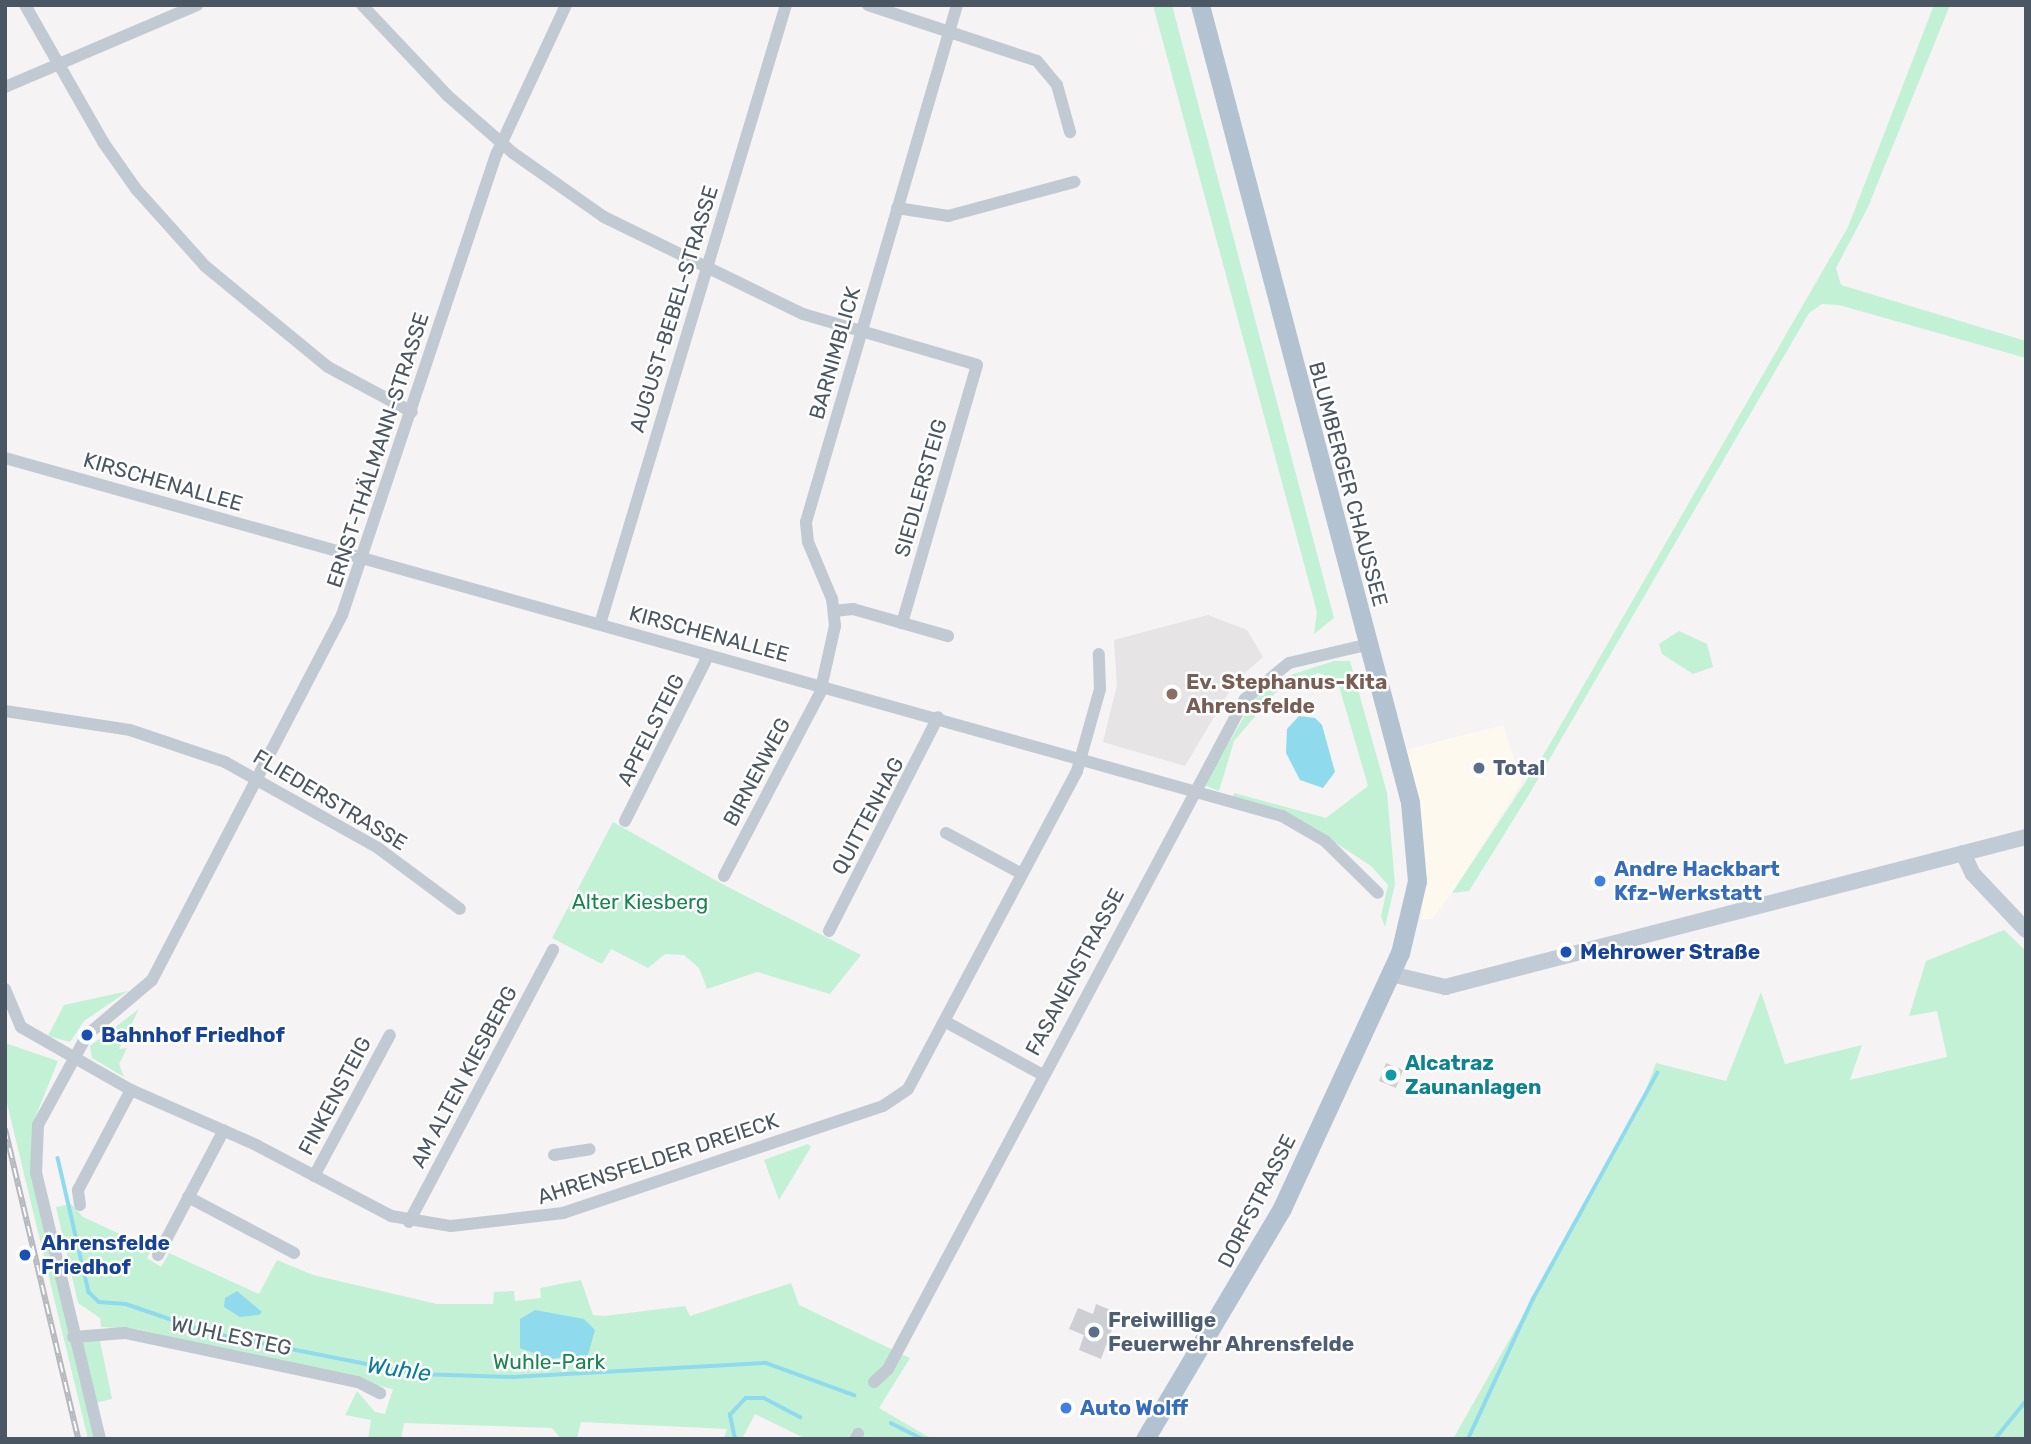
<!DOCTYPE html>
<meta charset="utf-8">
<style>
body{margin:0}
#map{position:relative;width:2031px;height:1444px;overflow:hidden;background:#f5f3f3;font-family:Rubik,sans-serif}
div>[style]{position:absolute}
.commercial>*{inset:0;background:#fdf9ef}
.education>*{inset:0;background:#e6e4e5}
.green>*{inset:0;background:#c3f1d5}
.water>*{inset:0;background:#90daee}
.stream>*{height:3.5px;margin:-1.75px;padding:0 1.75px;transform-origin:1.75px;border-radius:1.75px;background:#90daee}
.building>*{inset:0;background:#cdcfd5}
.minor>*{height:12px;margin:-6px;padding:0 6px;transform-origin:6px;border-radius:6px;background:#c1cad2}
.secondary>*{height:16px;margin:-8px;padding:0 8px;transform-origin:8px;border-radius:8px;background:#c1cbd6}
.primary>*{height:19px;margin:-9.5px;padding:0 9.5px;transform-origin:9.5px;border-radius:9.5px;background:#b3c2d1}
.rail>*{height:6px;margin-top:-3px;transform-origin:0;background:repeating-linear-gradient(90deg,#fff 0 10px,#b5b8bd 0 20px);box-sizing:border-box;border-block:2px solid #b5b8bd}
.dots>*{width:19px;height:19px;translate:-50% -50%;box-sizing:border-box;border:4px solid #fff;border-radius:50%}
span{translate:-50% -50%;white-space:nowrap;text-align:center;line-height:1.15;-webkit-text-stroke:5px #fff;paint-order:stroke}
.street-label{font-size:21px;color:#4a5661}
.education-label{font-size:21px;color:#785e54;font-weight:700}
.left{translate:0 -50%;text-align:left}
.service-label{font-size:21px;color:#4e5e75;font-weight:700}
.shop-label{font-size:21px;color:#366cbe;font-weight:700}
.park-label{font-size:21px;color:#17864f}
.transit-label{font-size:21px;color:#164399;font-weight:700}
.culture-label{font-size:21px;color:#0d838f;font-weight:700}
.water-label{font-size:23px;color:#0c7c9b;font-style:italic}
.frame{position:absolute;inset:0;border:7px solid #4a5661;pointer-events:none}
</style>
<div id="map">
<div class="commercial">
<div style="clip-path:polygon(1503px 725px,1522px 782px,1452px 893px,1432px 919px,1422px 920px,1424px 878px,1405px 750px)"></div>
</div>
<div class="education">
<div style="clip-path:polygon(1208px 615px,1247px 630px,1263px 657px,1235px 682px,1185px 766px,1103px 742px,1117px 685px,1114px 640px)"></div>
</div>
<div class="green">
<div style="clip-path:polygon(1153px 5px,1172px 5px,1334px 618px,1314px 634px,1317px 612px)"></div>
<div style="clip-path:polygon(1934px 5px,1950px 5px,1868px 207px,1836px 268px,1841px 285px,2026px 341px,2026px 358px,1839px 305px,1822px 304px,1809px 313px,1528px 796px,1469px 891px,1452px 893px,1544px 754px,1848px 227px)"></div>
<div style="clip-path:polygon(1679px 631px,1707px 644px,1713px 667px,1693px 674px,1662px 654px,1659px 644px)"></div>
<div style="clip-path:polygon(1334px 661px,1350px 661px,1387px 793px,1395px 884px,1385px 927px,1381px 916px,1388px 885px,1371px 866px,1310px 826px,1232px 799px,1234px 793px,1326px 818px,1368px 786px,1337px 679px,1318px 673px,1275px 693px,1234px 741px,1219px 791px,1204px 785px,1254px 700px,1284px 677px)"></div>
<div style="clip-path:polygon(613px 822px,722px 884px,861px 955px,830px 994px,757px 972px,707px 989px,699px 968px,684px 955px,665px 954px,648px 968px,611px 949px,602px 964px,552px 938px)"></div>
<div style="clip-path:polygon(2004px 930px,2026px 951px,2026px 1439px,1453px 1439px,1636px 1116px,1656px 1063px,1726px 1081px,1761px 992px,1785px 1064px,1862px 1045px,1850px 1080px,1947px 1057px,1937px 1011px,1909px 1016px,1926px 961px)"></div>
<div style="clip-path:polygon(128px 991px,84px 1021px,70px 1042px,48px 1036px,64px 1005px)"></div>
<div style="clip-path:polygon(139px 1009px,119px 1049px,127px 1048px,119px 1064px,124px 1077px,92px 1058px,90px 1046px)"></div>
<div style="clip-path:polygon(5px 1043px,58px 1061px,35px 1118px,31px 1164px,95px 1439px,88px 1439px,5px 1095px)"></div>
<div style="clip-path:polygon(808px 1144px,811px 1147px,779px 1200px,764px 1160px)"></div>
<div style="clip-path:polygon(71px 1204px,83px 1217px,152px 1249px,147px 1258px,161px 1267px,169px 1253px,259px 1294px,277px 1260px,313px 1275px,437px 1304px,493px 1304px,494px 1292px,514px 1291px,515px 1301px,541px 1298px,540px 1288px,581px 1280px,593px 1315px,604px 1316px,685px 1306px,690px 1316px,791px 1283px,799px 1305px,910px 1358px,879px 1408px,932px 1439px,865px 1439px,852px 1431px,848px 1439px,806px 1439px,755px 1414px,742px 1439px,724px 1439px,727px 1429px,581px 1422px,577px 1439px,561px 1439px,552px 1428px,404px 1423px,401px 1439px,368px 1439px,371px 1420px,345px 1415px,357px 1391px,375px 1412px,385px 1414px,393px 1389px,137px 1329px,101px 1327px,100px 1318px,78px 1303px,56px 1207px)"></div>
<div style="clip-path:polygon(99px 1336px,112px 1399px,95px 1403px,80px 1340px)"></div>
</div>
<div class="water">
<div style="clip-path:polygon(1299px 716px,1315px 718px,1322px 725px,1335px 772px,1323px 788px,1300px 780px,1286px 753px,1287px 729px)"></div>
<div style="clip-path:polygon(237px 1291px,262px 1312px,259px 1315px,240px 1317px,224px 1307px,225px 1298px)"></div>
<div style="clip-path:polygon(535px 1310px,584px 1319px,595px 1330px,588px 1355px,549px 1359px,520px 1348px,520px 1319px)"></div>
</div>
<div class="stream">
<div style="left:58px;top:1158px;width:138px;rotate:77deg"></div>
<div style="left:89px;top:1292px;width:14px;rotate:45deg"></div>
<div style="left:99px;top:1302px;width:27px;rotate:4deg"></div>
<div style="left:126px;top:1304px;width:89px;rotate:19deg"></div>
<div style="left:210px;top:1333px;width:212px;rotate:11.2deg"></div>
<div style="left:418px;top:1374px;width:95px;rotate:1.8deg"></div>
<div style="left:513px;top:1377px;width:253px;rotate:-3.2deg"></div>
<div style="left:766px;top:1363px;width:94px;rotate:20deg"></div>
<div style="left:891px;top:1423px;width:35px;rotate:27deg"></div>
<div style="left:735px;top:1439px;width:25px;rotate:-102deg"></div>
<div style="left:730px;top:1415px;width:23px;rotate:-47deg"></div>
<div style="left:746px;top:1398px;width:18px"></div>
<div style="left:764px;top:1398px;width:41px;rotate:27.8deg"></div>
<div style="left:1468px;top:1439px;width:154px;rotate:-65.1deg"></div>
<div style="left:1533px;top:1299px;width:258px;rotate:-61.2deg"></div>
<div style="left:1995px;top:1439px;width:49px;rotate:-50.8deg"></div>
</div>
<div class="building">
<div style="clip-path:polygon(1386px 1063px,1403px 1070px,1396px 1088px,1379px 1081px)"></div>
<div style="clip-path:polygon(1096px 1304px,1118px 1313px,1101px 1359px,1079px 1350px,1084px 1335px,1069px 1329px,1078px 1308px,1093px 1314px)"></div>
</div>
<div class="minor">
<div style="left:25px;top:5px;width:158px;rotate:60.3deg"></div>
<div style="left:103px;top:142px;width:57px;rotate:54.9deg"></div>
<div style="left:136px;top:189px;width:103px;rotate:48.1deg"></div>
<div style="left:205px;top:266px;width:159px;rotate:39.4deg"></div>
<div style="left:328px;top:367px;width:95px;rotate:28.2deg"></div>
<div style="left:362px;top:5px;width:125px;rotate:46.6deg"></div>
<div style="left:448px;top:96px;width:86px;rotate:41.2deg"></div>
<div style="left:513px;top:153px;width:111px;rotate:35.1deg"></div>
<div style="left:604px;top:217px;width:221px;rotate:26deg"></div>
<div style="left:803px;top:314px;width:181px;rotate:16.3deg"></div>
<div style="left:977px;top:365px;width:269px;rotate:106.2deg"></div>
<div style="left:868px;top:5px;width:178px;rotate:18.3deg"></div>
<div style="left:1037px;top:61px;width:31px;rotate:50deg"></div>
<div style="left:1057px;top:85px;width:49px;rotate:74.5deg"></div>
<div style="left:5px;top:87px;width:209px;rotate:-23.1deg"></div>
<div style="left:897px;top:208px;width:52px;rotate:8.9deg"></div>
<div style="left:948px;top:216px;width:131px;rotate:-15.1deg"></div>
<div style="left:5px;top:458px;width:1326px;rotate:15.66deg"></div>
<div style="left:1282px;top:816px;width:50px;rotate:30.2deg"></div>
<div style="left:1325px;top:841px;width:74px;rotate:44.5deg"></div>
<div style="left:834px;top:611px;width:19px;rotate:-6deg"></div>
<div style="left:853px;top:609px;width:99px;rotate:15.9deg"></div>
<div style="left:600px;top:624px;width:646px;rotate:-73.28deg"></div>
<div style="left:5px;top:711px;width:126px;rotate:8.6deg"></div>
<div style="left:130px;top:730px;width:100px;rotate:18.6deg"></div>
<div style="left:225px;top:762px;width:176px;rotate:29.3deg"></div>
<div style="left:378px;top:848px;width:102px;rotate:36.6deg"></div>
<div style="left:625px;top:821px;width:185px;rotate:-63.3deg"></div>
<div style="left:946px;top:833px;width:86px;rotate:28.3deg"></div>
<div style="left:724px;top:876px;width:207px;rotate:-62.3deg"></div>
<div style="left:820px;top:693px;width:69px;rotate:-77.4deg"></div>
<div style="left:835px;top:626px;width:27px;rotate:-96deg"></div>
<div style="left:832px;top:599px;width:62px;rotate:-112.8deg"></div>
<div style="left:808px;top:542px;width:20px;rotate:-96deg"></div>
<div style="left:806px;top:522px;width:539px;rotate:-73.72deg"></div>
<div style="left:829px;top:931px;width:240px;rotate:-63deg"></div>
<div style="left:5px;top:989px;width:41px;rotate:67.2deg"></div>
<div style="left:21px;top:1027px;width:127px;rotate:29.8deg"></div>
<div style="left:131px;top:1090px;width:137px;rotate:23.7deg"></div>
<div style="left:256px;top:1145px;width:153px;rotate:27.7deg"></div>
<div style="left:391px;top:1216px;width:61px;rotate:9.5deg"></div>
<div style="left:451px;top:1226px;width:113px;rotate:-6.6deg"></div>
<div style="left:563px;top:1213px;width:337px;rotate:-18.5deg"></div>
<div style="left:883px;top:1106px;width:30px;rotate:-34deg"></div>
<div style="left:908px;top:1089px;width:360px;rotate:-62deg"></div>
<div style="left:1077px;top:771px;width:85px;rotate:-74.3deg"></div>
<div style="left:1100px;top:689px;width:35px;rotate:-92deg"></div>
<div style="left:946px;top:1022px;width:111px;rotate:28.7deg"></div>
<div style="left:554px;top:1155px;width:36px;rotate:-9deg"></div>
<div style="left:314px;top:1176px;width:160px;rotate:-61.7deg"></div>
<div style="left:188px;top:1197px;width:120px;rotate:27.8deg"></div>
<div style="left:80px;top:1205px;width:15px;rotate:-98deg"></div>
<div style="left:78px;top:1190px;width:113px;rotate:-62.1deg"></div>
<div style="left:409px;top:1222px;width:308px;rotate:-62.1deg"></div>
<div style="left:158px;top:1255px;width:141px;rotate:-62.2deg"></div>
<div style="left:73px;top:1337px;width:52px;rotate:-4.4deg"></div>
<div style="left:125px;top:1333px;width:238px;rotate:11.9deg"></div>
<div style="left:358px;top:1382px;width:25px;rotate:27deg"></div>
<div style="left:874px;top:1382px;width:19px;rotate:-43deg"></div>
<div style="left:888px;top:1369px;width:759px;rotate:-61.95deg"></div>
<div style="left:1245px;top:699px;width:57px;rotate:-39.3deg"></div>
<div style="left:1289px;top:663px;width:79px;rotate:-13.2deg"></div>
<div style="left:100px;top:1439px;width:274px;rotate:-103.5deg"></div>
<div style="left:36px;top:1173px;width:48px;rotate:-87.6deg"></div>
<div style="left:38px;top:1125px;width:102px;rotate:-61.4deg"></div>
<div style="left:87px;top:1035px;width:85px;rotate:-40.2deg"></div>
<div style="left:152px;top:980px;width:411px;rotate:-62.5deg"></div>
<div style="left:342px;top:615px;width:487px;rotate:-71.5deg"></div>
<div style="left:497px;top:153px;width:163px;rotate:-65deg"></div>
<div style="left:855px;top:1439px;width:6px;rotate:-59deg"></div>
</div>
<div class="secondary">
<div style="left:1963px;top:853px;width:23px;rotate:65deg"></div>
<div style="left:1973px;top:874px;width:77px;rotate:46.6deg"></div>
<div style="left:1391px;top:974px;width:56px;rotate:13.5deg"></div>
<div style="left:1445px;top:987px;width:600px;rotate:-14.48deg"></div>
</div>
<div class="primary">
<div style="left:1145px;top:1439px;width:269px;rotate:-59.3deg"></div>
<div style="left:1282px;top:1208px;width:281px;rotate:-65.2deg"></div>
<div style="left:1400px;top:953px;width:74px;rotate:-76.7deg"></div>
<div style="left:1417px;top:881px;width:79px;rotate:-95.1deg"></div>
<div style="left:1410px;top:802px;width:824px;rotate:-104.76deg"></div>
</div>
<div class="rail">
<div style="left:5px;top:1129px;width:318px;rotate:76.7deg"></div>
</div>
<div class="dots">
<div style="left:1172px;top:694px;background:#8d6e63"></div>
<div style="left:1479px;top:768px;background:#5c6f8a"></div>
<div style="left:1600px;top:881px;background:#3f7fe0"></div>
<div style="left:1566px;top:952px;background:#1a4fb4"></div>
<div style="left:87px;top:1035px;background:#1a4fb4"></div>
<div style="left:1391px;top:1075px;background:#0f9aa8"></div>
<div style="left:25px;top:1255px;background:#1a4fb4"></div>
<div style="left:1094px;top:1332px;background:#5c6f8a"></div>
<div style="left:1066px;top:1408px;background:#3f7fe0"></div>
</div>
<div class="street-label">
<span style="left:674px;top:309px;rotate:-73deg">AUGUST-BEBEL-STRASSE</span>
<span style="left:835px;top:353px;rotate:-74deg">BARNIMBLICK</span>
<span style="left:378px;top:450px;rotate:-72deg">ERNST-THÄLMANN-STRASSE</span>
<span style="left:163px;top:482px;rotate:16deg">KIRSCHENALLEE</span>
<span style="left:1348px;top:484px;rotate:75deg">BLUMBERGER CHAUSSEE</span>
<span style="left:921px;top:488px;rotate:-74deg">SIEDLERSTEIG</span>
<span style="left:709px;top:634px;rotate:15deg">KIRSCHENALLEE</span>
<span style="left:651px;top:730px;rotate:-63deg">APFELSTEIG</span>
<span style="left:757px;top:772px;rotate:-62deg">BIRNENWEG</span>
<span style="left:330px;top:800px;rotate:31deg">FLIEDERSTRASSE</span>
<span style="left:868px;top:816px;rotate:-62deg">QUITTENHAG</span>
<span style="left:1075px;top:972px;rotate:-62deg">FASANENSTRASSE</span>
<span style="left:464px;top:1077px;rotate:-62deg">AM ALTEN KIESBERG</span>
<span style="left:335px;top:1096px;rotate:-62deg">FINKENSTEIG</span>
<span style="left:658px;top:1159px;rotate:-18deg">AHRENSFELDER DREIECK</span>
<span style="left:1257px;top:1201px;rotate:-63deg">DORFSTRASSE</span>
<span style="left:231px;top:1336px;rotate:12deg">WUHLESTEG</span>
</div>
<div class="education-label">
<span class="left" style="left:1186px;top:694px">Ev. Stephanus-Kita<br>Ahrensfelde</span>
</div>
<div class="service-label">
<span class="left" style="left:1493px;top:768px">Total</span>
<span class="left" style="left:1108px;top:1332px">Freiwillige<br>Feuerwehr Ahrensfelde</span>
</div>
<div class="shop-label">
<span class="left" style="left:1614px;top:881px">Andre Hackbart<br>Kfz-Werkstatt</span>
<span class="left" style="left:1080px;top:1408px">Auto Wolff</span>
</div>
<div class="park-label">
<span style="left:640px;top:902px">Alter Kiesberg</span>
<span style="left:549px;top:1362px">Wuhle-Park</span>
</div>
<div class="transit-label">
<span class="left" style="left:1580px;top:952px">Mehrower Straße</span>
<span class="left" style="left:101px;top:1035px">Bahnhof Friedhof</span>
<span class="left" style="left:41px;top:1255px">Ahrensfelde<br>Friedhof</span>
</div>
<div class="culture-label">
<span class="left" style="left:1405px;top:1075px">Alcatraz<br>Zaunanlagen</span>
</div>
<div class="water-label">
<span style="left:399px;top:1369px;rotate:8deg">Wuhle</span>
</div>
<div class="frame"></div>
</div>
